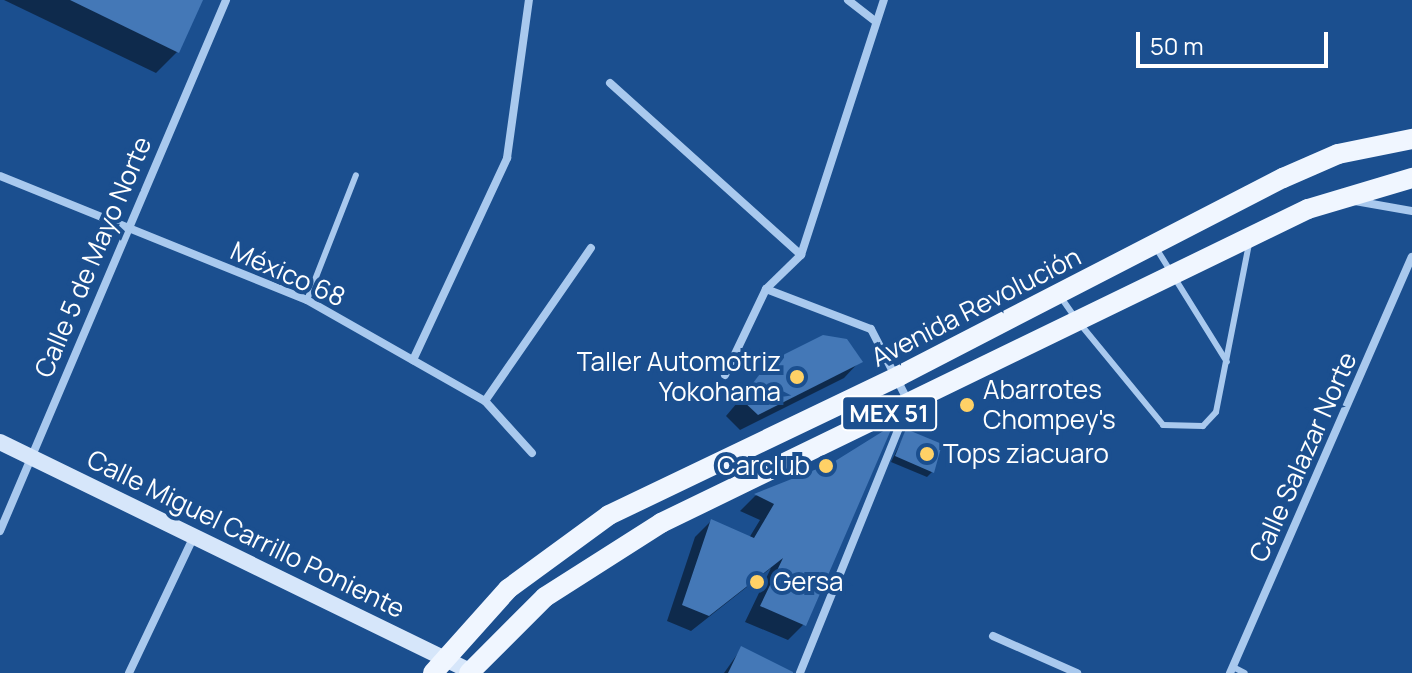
<!DOCTYPE html>
<meta charset="utf-8">
<style>
body{margin:0}
#map{position:relative;width:1412px;height:673px;overflow:hidden;background:#1b4f8f;font-family:Manrope,sans-serif}
div>[style]{position:absolute}
.shadow>*{inset:0;background:#0007}
.building>*{inset:0;background:#4478b7}
.lane>*{height:6px;margin:-3px;padding:0 3px;transform-origin:3px;border-radius:3px;background:#a9c9ee}
.street>*{height:8px;margin:-4px;padding:0 4px;transform-origin:4px;border-radius:4px;background:#a9c9ee}
.secondary>*{height:16px;margin:-8px;padding:0 8px;transform-origin:8px;border-radius:8px;background:#d6e6fa}
.primary>*{height:20px;margin:-10px;padding:0 10px;transform-origin:10px;border-radius:10px;background:#f0f6ff}
.dots>*{width:22px;height:22px;translate:-50% -50%;box-sizing:border-box;border:4px solid #1b4f8f;border-radius:50%}
span{translate:-50% -50%;white-space:nowrap;text-align:center;line-height:1.15;-webkit-text-stroke:8px #1b4f8f;paint-order:stroke}
.shield-label span{padding:2px 6px;background:#1b4f8f;border:2px solid;border-radius:6px;-webkit-text-stroke-width:0}
.shield-label{font-size:24px;color:#fff;font-weight:700}
.street-label{font-size:26px;color:#fff}
.poi-label{font-size:26px;color:#fff}
.right{translate:-100% -50%;text-align:right}
.left{translate:0 -50%;text-align:left}
.scale{position:absolute;left:1136px;top:32px;width:192px;height:36px;box-sizing:border-box;border:4px solid #fff;border-top:0;padding-left:10px;font-size:24px;line-height:28px;white-space:nowrap;color:#fff;-webkit-text-stroke:6px #1b4f8f;paint-order:stroke}
</style>
<div id="map">
<div class="shadow">
<div style="clip-path:polygon(4px 0,201px 0,177px 52px,156px 73px)"></div>
<div style="clip-path:polygon(860px 361px,844px 378px,740px 430px,726px 416px,770px 364px)"></div>
<div style="clip-path:polygon(906px 432px,932px 472px,927px 477px,891px 462px)"></div>
<div style="clip-path:polygon(833px 464px,804px 624px,788px 640px,745px 622px,771px 568px,691px 631px,667px 621px,695px 537px,711px 521px,749px 538px,760px 520px,740px 511px,755px 496px)"></div>
<div style="clip-path:polygon(741px 649px,786px 673px,724px 673px)"></div>
</div>
<div class="building">
<div style="clip-path:polygon(70px 0,203px 0,179px 53px)"></div>
<div style="clip-path:polygon(823px 335px,847px 339px,863px 362px,758px 415px,741px 399px,769px 362px)"></div>
<div style="clip-path:polygon(893px 425px,806px 626px,760px 606px,783px 558px,709px 616px,682px 605px,711px 519px,754px 538px,774px 504px,754px 494px,832px 463px)"></div>
<div style="clip-path:polygon(906px 429px,942px 444px,934px 473px,895px 456px)"></div>
<div style="clip-path:polygon(741px 646px,793px 672px,793px 673px,728px 673px)"></div>
</div>
<div class="lane">
<div style="left:1156px;top:248px;width:134px;rotate:58.1deg"></div>
<div style="left:1060px;top:296px;width:24px;rotate:55deg"></div>
<div style="left:307px;top:300px;width:134px;rotate:-68.6deg"></div>
<div style="left:1081px;top:325px;width:129px;rotate:50.6deg"></div>
<div style="left:1163px;top:425px;width:40px;rotate:1.4deg"></div>
<div style="left:1203px;top:426px;width:19px;rotate:-47deg"></div>
<div style="left:1216px;top:412px;width:171px;rotate:-78.9deg"></div>
<div style="left:1233px;top:667px;width:13px;rotate:27deg"></div>
</div>
<div class="street">
<div style="left:848px;top:0;width:34px;rotate:38deg"></div>
<div style="left:610px;top:83px;width:257px;rotate:42deg"></div>
<div style="left:0;top:176px;width:331px;rotate:22deg"></div>
<div style="left:307px;top:300px;width:205px;rotate:29.6deg"></div>
<div style="left:485px;top:401px;width:70px;rotate:47.9deg"></div>
<div style="left:1355px;top:201px;width:58px;rotate:10deg"></div>
<div style="left:766px;top:289px;width:112px;rotate:20.9deg"></div>
<div style="left:871px;top:329px;width:83px;rotate:62.8deg"></div>
<div style="left:909px;top:403px;width:291px;rotate:112deg"></div>
<div style="left:413px;top:360px;width:223px;rotate:-65deg"></div>
<div style="left:507px;top:158px;width:160px;rotate:-82.1deg"></div>
<div style="left:725px;top:375px;width:95px;rotate:-64.5deg"></div>
<div style="left:766px;top:289px;width:49px;rotate:-44.2deg"></div>
<div style="left:801px;top:255px;width:268px;rotate:-72deg"></div>
<div style="left:485px;top:401px;width:186px;rotate:-55.3deg"></div>
<div style="left:0;top:531px;width:577px;rotate:-66.94deg"></div>
<div style="left:993px;top:636px;width:92px;rotate:23.8deg"></div>
<div style="left:129px;top:673px;width:152px;rotate:-64.6deg"></div>
<div style="left:1230px;top:673px;width:454px;rotate:-66.4deg"></div>
</div>
<div class="secondary">
<div style="left:0;top:442px;width:523px;rotate:25.98deg"></div>
</div>
<div class="primary">
<div style="left:433px;top:673px;width:113px;rotate:-48.2deg"></div>
<div style="left:508px;top:589px;width:125px;rotate:-36.2deg"></div>
<div style="left:609px;top:515px;width:322px;rotate:-25.6deg"></div>
<div style="left:899px;top:376px;width:432px;rotate:-27.3deg"></div>
<div style="left:1283px;top:178px;width:60px;rotate:-23.6deg"></div>
<div style="left:1338px;top:154px;width:76px;rotate:-11.5deg"></div>
<div style="left:469px;top:673px;width:107px;rotate:-45deg"></div>
<div style="left:545px;top:597px;width:138px;rotate:-32.5deg"></div>
<div style="left:661px;top:523px;width:719px;rotate:-25.89deg"></div>
<div style="left:1308px;top:209px;width:109px;rotate:-16.6deg"></div>
</div>
<div class="dots">
<div style="left:797px;top:377px;background:#ffd166"></div>
<div style="left:967px;top:405px;background:#ffd166"></div>
<div style="left:927px;top:454px;background:#ffd166"></div>
<div style="left:826px;top:466px;background:#ffd166"></div>
<div style="left:757px;top:582px;background:#ffd166"></div>
</div>
<div class="shield-label">
<span style="left:889px;top:413px">MEX 51</span>
</div>
<div class="street-label">
<span style="left:93px;top:257px;rotate:-67deg">Calle 5 de Mayo Norte</span>
<span style="left:288px;top:274px;rotate:24deg">México 68</span>
<span style="left:976px;top:307px;rotate:-27deg">Avenida Revolución</span>
<span style="left:1303px;top:457px;rotate:-66deg">Calle Salazar Norte</span>
<span style="left:246px;top:534px;rotate:26deg">Calle Miguel Carrillo Poniente</span>
</div>
<div class="poi-label">
<span class="right" style="left:781px;top:377px">Taller Automotriz<br>Yokohama</span>
<span class="left" style="left:983px;top:405px">Abarrotes<br>Chompey's</span>
<span class="left" style="left:943px;top:454px">Tops ziacuaro</span>
<span class="right" style="left:810px;top:466px">Carclub</span>
<span class="left" style="left:773px;top:582px">Gersa</span>
</div>
<div class="scale">50 m</div>
</div>
